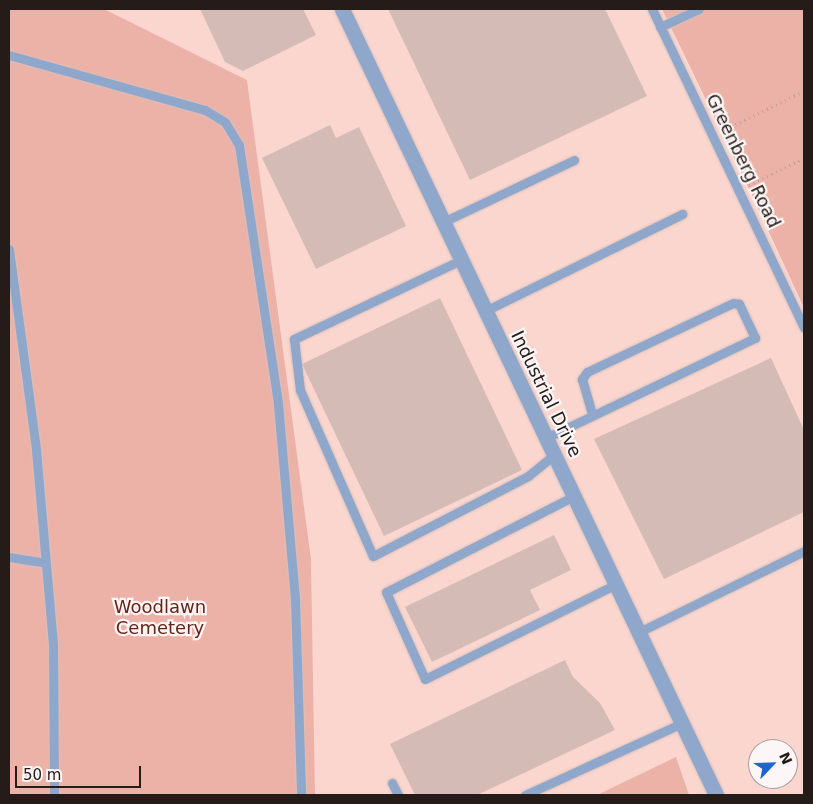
<!DOCTYPE html>
<style>
body{margin:0}
#map{position:relative;width:813px;height:804px;overflow:hidden;background:#ffe4df;font-family:"DejaVu Sans",sans-serif}
div>[style]{position:absolute}
.built>*{inset:0;background:#fad6cf}
.green>*{inset:0;background:#ecb2a7}
.building>*{inset:0;background:#d5bbb6}
.path>*{height:3px;margin-top:-1.5px;transform-origin:0;background:repeating-linear-gradient(90deg,#b8a39f 0 1px,transparent 0 5px)}
.roads{filter:drop-shadow(0 0 1px #d8c0bb) drop-shadow(0 0 1px #d8c0bb)}
.lane>*{height:9px;margin:-4.5px;padding:0 4.5px;transform-origin:4.5px;border-radius:4.5px;background:#90a7cc}
.street>*{height:15px;margin:-7.5px;padding:0 7.5px;transform-origin:7.5px;border-radius:7.5px;background:#90a7cc}
span{translate:-50% -50%;white-space:nowrap;text-align:center;line-height:1.15;-webkit-text-stroke:4.5px #fcf7f6;paint-order:stroke}
.street-label{font-size:18px;color:#251b19}
.park-label{font-size:18px;color:#682319}
.frame{position:absolute;inset:0;border:10px solid #251b19;pointer-events:none}
.north{position:absolute;left:748px;top:739px;width:50px;height:50px;box-sizing:border-box;background:#fcf7f6;border:1px solid #a69f9e;border-radius:50%;rotate:66deg;font-size:14px;font-weight:700;line-height:20px;text-align:center;color:#251b19}
.north::after{content:'';display:block;margin:auto;width:18px;height:22px;background:#1f65d1;clip-path:polygon(50% 0,100% 100%,50% 72%,0 100%)}
.scale{position:absolute;left:15px;top:766px;width:126px;height:22px;box-sizing:border-box;border:2px solid #251b19;border-top:0;padding-left:6px;font-size:15px;line-height:18px;white-space:nowrap;color:#251b19;-webkit-text-stroke:4px #fcf7f6;paint-order:stroke}
</style>
<div id="map">
<div class="built">
<div style="clip-path:polygon(evenodd,104px 9px,662px 9px,804px 308px,804px 795px,315px 795px,311px 559px,247px 80px,104px 9px,758px 749px,788px 749px,788px 779px,758px 779px,758px 749px)"></div>
</div>
<div class="green">
<div style="clip-path:polygon(9px 9px,104px 9px,247px 80px,311px 559px,315px 795px,9px 795px)"></div>
<div style="clip-path:polygon(662px 9px,804px 9px,804px 308px,747px 185px)"></div>
<div style="clip-path:polygon(676px 757px,689px 795px,597px 795px)"></div>
</div>
<div class="building">
<div style="clip-path:polygon(200px 9px,303px 9px,316px 35px,243px 71px,225px 62px)"></div>
<div style="clip-path:polygon(388px 9px,605px 9px,647px 96px,470px 180px)"></div>
<div style="clip-path:polygon(330px 125px,336px 138px,359px 127px,406px 226px,316px 269px,262px 158px)"></div>
<div style="clip-path:polygon(440px 298px,522px 470px,384px 536px,302px 364px)"></div>
<div style="clip-path:polygon(771px 358px,804px 430px,804px 512px,664px 579px,594px 439px)"></div>
<div style="clip-path:polygon(554px 535px,571px 570px,530px 590px,540px 610px,432px 662px,405px 607px)"></div>
<div style="clip-path:polygon(565px 660px,573px 677px,600px 703px,615px 730px,477px 795px,415px 795px,390px 744px)"></div>
</div>
<div class="path">
<div style="left:722px;top:131px;width:91px;rotate:-26deg"></div>
<div style="left:749px;top:185px;width:61px;rotate:-26.1deg"></div>
</div>
<div class="roads">
<div class="lane">
<div style="left:652px;top:9px;width:353px;rotate:64.5deg"></div>
<div style="left:660px;top:27px;width:43px;rotate:-24.8deg"></div>
<div style="left:9px;top:55px;width:204px;rotate:15.7deg"></div>
<div style="left:205px;top:110px;width:23px;rotate:31deg"></div>
<div style="left:225px;top:122px;width:27px;rotate:59deg"></div>
<div style="left:239px;top:145px;width:262px;rotate:81.4deg"></div>
<div style="left:278px;top:404px;width:197px;rotate:85deg"></div>
<div style="left:295px;top:600px;width:195px;rotate:88.2deg"></div>
<div style="left:443px;top:222px;width:145px;rotate:-25.3deg"></div>
<div style="left:9px;top:249px;width:203px;rotate:82.3deg"></div>
<div style="left:36px;top:450px;width:195px;rotate:85deg"></div>
<div style="left:53px;top:644px;width:151px;rotate:89.6deg"></div>
<div style="left:461px;top:260px;width:185px;rotate:154.7deg"></div>
<div style="left:294px;top:339px;width:51px;rotate:83.3deg"></div>
<div style="left:300px;top:390px;width:181px;rotate:66.3deg"></div>
<div style="left:373px;top:556px;width:174px;rotate:-27.3deg"></div>
<div style="left:528px;top:476px;width:33px;rotate:-39deg"></div>
<div style="left:485px;top:311px;width:220px;rotate:-26.2deg"></div>
<div style="left:546px;top:438px;width:232px;rotate:-25.6deg"></div>
<div style="left:755px;top:338px;width:38px;rotate:-115deg"></div>
<div style="left:739px;top:304px;width:6px;rotate:-171deg"></div>
<div style="left:733px;top:303px;width:161px;rotate:154.7deg"></div>
<div style="left:587px;top:372px;width:9px;rotate:126deg"></div>
<div style="left:582px;top:379px;width:37px;rotate:74deg"></div>
<div style="left:574px;top:496px;width:211px;rotate:152.9deg"></div>
<div style="left:386px;top:592px;width:95px;rotate:65.9deg"></div>
<div style="left:425px;top:679px;width:213px;rotate:-26.4deg"></div>
<div style="left:9px;top:557px;width:36px;rotate:9deg"></div>
<div style="left:639px;top:632px;width:184px;rotate:-26.1deg"></div>
<div style="left:392px;top:783px;width:13px;rotate:63deg"></div>
<div style="left:525px;top:795px;width:173px;rotate:-24.6deg"></div>
</div>
<div class="street">
<div style="left:342px;top:9px;width:870px;rotate:64.55deg"></div>
</div>
</div>
<div class="street-label">
<span style="left:743px;top:161px;rotate:64deg">Greenberg Road</span>
<span style="left:546px;top:394px;rotate:64deg">Industrial Drive</span>
</div>
<div class="park-label">
<span style="left:160px;top:618px">Woodlawn<br>Cemetery</span>
</div>
<div class="frame"></div>
<div class="north">N</div>
<div class="scale">50 m</div>
</div>
